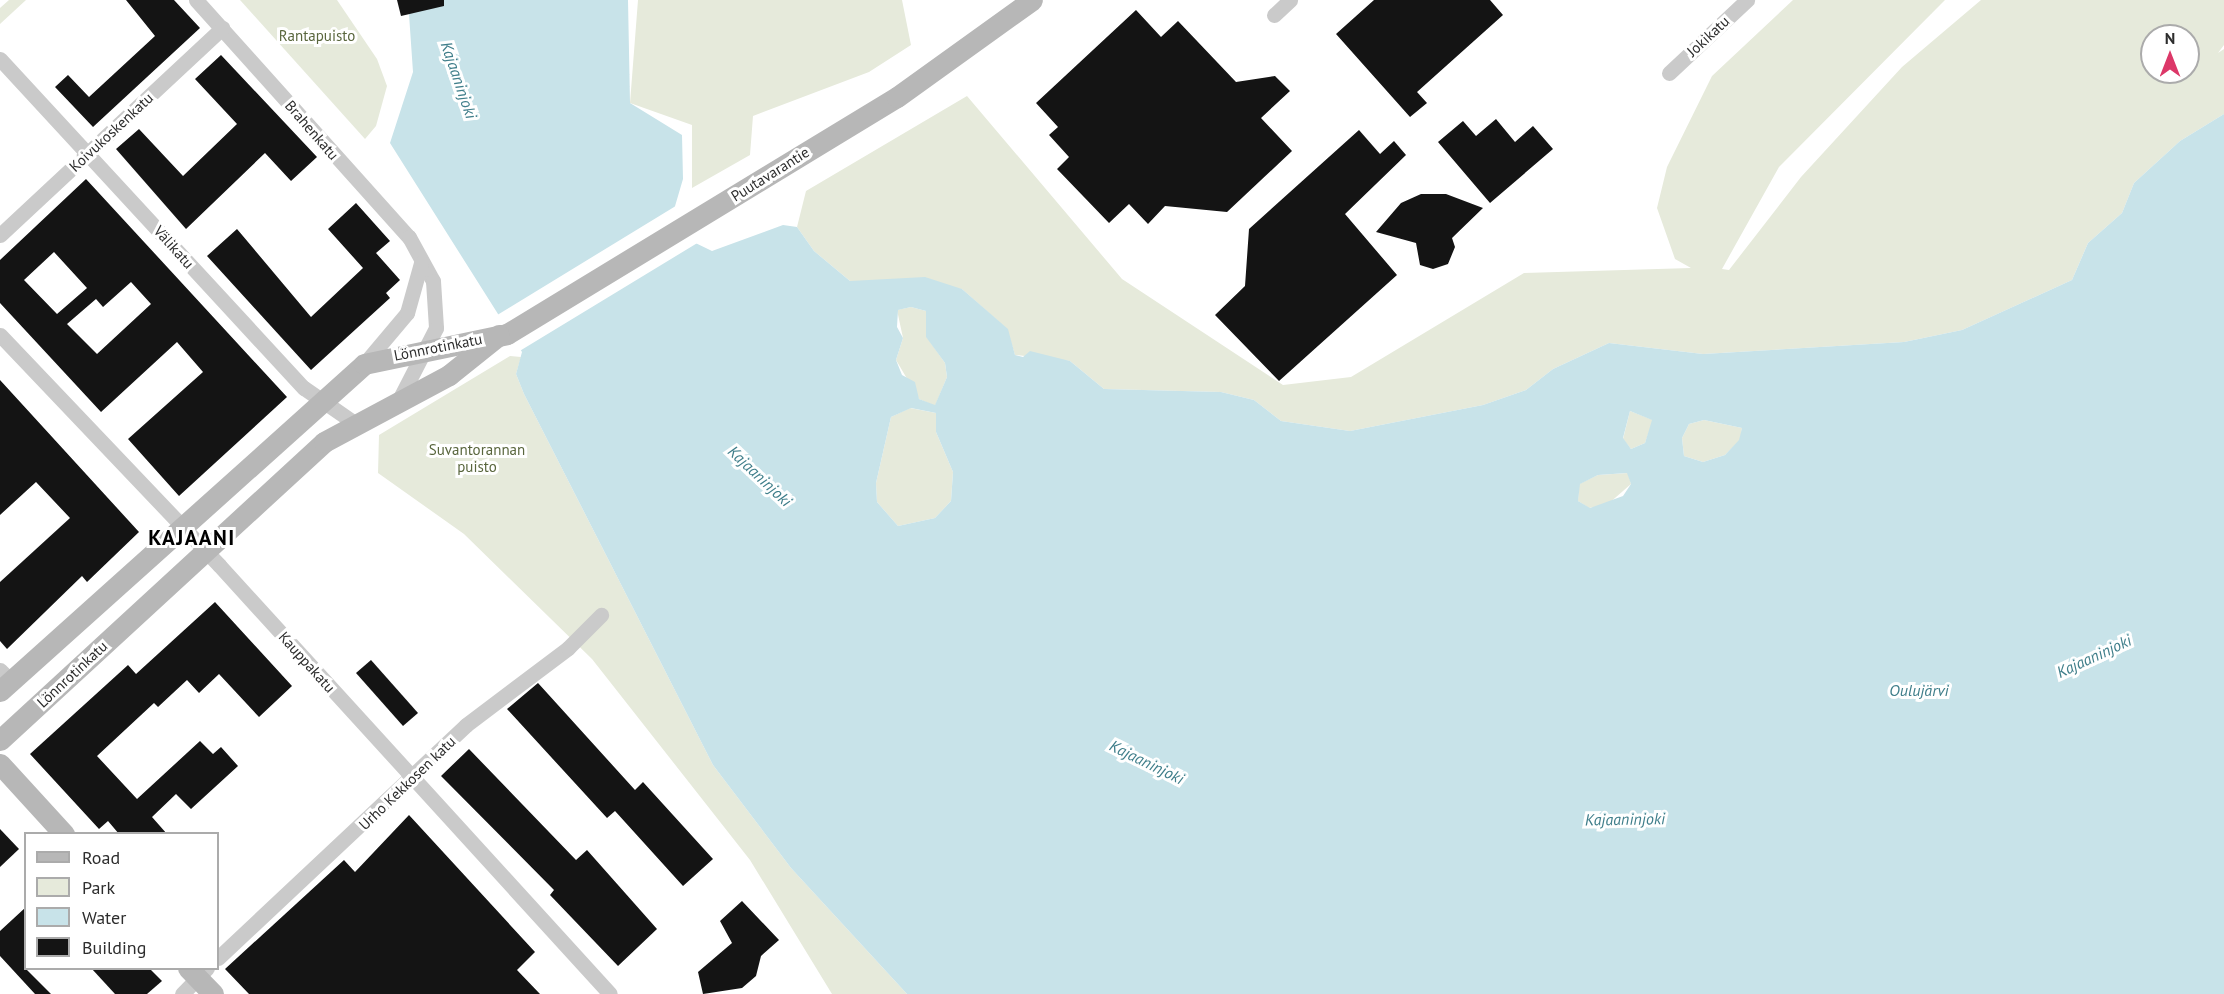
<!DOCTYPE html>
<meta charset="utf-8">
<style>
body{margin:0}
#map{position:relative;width:2224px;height:994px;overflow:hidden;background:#fff;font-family:"PT Sans",sans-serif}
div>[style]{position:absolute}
.green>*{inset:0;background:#e6eadb}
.water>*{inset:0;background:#c8e3e9}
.pier>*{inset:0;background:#fff}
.building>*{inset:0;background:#141414}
.street>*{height:15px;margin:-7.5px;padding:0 7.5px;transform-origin:7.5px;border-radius:7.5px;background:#cacaca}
.secondary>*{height:21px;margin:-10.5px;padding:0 10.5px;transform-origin:10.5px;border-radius:10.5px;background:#b7b7b7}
span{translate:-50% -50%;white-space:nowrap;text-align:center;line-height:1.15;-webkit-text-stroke:6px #fff;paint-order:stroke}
.park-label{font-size:15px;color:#59663d}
.street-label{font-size:15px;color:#2d2d2d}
.water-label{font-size:16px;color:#3f7e8a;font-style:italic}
.district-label{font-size:21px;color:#000;font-weight:700;letter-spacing:1.5px}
.legend{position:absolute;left:24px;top:832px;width:195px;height:138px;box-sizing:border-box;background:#fff;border:2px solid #ababab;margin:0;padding:8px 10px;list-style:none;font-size:18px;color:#2d2d2d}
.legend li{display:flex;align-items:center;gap:12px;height:30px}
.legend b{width:30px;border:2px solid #ababab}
.north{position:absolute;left:2140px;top:24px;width:60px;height:60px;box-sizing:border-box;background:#fff;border:2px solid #ababab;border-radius:50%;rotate:0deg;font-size:16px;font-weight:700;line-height:24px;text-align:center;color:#2d2d2d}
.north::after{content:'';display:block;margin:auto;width:21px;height:27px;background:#dc3768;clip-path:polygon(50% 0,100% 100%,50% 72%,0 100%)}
</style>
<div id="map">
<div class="green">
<div style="clip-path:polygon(9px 0,26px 0,0 24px,0 8px)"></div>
<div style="clip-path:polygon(240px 0,337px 0,377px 59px,387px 86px,376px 126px,365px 139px)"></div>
<div style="clip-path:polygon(638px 0,902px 0,911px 45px,869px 72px,753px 116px,750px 155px,692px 188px,692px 125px,630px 103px)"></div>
<div style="clip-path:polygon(evenodd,1793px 0,1945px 0,1779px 167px,1722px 269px,1729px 270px,1801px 177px,1902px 67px,1981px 0,2224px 0,2224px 45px,2218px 53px,2224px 49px,2224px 114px,2180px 141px,2134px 183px,2122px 213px,2088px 243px,2072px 280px,1962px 330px,1904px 342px,1703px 354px,1609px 343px,1553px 369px,1526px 390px,1483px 405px,1350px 431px,1281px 421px,1254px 400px,1221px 392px,1104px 389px,1070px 361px,1015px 355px,1007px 329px,962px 289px,850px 281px,814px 251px,797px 227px,806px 191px,967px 96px,1122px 279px,1283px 385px,1351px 377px,1524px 273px,1691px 268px,1675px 259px,1657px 208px,1667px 167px,1712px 76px,1793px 0,2152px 36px,2188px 36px,2188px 72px,2152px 72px,2152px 36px)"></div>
<div style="clip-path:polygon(911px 307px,926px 311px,926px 336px,945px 363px,947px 377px,935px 406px,919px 399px,896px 360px,903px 338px,897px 310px)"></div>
<div style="clip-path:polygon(510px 356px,521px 357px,516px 374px,524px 394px,713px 765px,791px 868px,907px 994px,832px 994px,750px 860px,592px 659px,464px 534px,378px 473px,379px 435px)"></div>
<div style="clip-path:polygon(910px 408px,936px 413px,936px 432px,953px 472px,951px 501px,935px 518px,898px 526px,877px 502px,876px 483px,891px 417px)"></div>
<div style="clip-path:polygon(1630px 411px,1653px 420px,1645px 443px,1631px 449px,1623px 439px)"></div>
<div style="clip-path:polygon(1704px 420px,1742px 428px,1740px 440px,1725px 455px,1703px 462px,1684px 456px,1682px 438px,1689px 424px)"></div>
<div style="clip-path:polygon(1628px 473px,1631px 484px,1607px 505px,1589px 508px,1578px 501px,1579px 484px,1598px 475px)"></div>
</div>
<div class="water">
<div style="clip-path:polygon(evenodd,408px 0,628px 0,630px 103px,682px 135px,683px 179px,673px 213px,681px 236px,712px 251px,783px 225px,797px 227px,814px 251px,850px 281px,925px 277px,962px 289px,1008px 329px,1015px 355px,1023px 357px,1030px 351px,1070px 361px,1104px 389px,1221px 392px,1254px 400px,1281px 421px,1350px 431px,1483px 405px,1526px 390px,1553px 369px,1609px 343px,1703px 354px,1904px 342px,1962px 330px,2072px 280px,2088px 243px,2122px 213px,2134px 183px,2180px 141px,2224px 114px,2224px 994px,907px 994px,791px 868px,713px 765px,524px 394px,516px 374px,522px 352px,390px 143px,413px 72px,408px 0,911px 307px,926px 311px,926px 337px,945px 363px,947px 377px,935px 405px,919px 399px,915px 382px,902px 375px,896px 360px,903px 338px,897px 327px,898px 310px,911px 307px,408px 0,911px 408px,936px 413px,936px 432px,953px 472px,951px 501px,935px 518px,898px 526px,877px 502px,876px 483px,891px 417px,911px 408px,408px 0,1630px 411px,1652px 420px,1645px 443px,1631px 449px,1623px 438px,1630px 411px,408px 0,1704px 420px,1742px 428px,1739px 440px,1725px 455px,1703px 462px,1684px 456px,1682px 438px,1689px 424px,1704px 420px,408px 0,1627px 473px,1631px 484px,1623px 496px,1590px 508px,1578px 501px,1580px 484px,1598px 475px,1627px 473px)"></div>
</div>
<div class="pier">
<div style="clip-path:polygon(679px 204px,683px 234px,699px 242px,518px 352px,494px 317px)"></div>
</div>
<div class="building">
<div style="clip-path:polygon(126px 0,174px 0,200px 28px,93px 127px,55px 87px,68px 75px,89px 97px,155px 36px)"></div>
<div style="clip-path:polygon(397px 0,444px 0,444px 6px,401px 16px)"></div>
<div style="clip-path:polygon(1374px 0,1490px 0,1503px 15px,1417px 92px,1427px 103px,1410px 117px,1336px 34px)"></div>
<div style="clip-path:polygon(1136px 10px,1161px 37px,1178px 21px,1236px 82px,1275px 76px,1290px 91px,1261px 118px,1292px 151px,1227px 212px,1165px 206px,1148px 224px,1129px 204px,1109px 223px,1057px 169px,1069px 157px,1049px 135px,1058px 127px,1036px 103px)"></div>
<div style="clip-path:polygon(221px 55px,317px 157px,291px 181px,265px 153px,186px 229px,116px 149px,139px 129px,183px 176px,237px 124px,195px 79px)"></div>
<div style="clip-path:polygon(1496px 119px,1515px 142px,1533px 126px,1553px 149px,1490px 203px,1438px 142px,1463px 121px,1476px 136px)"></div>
<div style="clip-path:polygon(1359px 130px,1380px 154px,1394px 141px,1406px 155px,1345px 214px,1397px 275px,1279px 381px,1215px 315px,1245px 286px,1249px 229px)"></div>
<div style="clip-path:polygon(evenodd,86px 179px,287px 397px,179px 496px,128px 439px,203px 372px,177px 342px,101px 412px,0 303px,0 260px,86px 179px,54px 252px,87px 288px,57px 314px,24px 280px,54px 252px,86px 179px,131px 282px,151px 304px,97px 354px,67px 324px,96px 299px,103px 307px,131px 282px)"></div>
<div style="clip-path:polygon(1421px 194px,1446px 194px,1483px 208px,1452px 238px,1455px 247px,1448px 264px,1433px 269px,1420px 265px,1416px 243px,1376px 232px,1401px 203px)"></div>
<div style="clip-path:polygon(356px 203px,390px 241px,376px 253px,400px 280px,386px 293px,390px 298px,311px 370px,207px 256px,237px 229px,311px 317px,363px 268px,328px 229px)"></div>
<div style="clip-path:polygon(0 380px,139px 532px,87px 582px,82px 576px,7px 649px,0 641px,0 582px,70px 518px,36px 482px,0 515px)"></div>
<div style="clip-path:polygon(215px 602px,292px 686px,259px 717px,219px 674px,199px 693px,187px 680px,158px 707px,154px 703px,97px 756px,137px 799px,200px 741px,213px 754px,221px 747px,238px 766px,191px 809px,176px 794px,152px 817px,167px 834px,119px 834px,108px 821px,99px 829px,30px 754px,128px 665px,136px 674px)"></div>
<div style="clip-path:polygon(371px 660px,418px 713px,403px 726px,356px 673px)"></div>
<div style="clip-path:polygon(538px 683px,635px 790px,643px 782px,713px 859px,683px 886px,615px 811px,607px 818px,507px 709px)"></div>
<div style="clip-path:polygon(469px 749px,576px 860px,587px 850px,657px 929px,618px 966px,550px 895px,554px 890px,441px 776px)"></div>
<div style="clip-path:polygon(409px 815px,535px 952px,517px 970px,540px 994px,249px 994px,225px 969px,344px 860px,355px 872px)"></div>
<div style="clip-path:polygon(0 829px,19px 849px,0 867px)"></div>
<div style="clip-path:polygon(742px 901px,779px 940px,761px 956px,756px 976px,742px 988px,703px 994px,698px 972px,732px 943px,720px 921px)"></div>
<div style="clip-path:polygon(26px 907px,26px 969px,51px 994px,35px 994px,0 956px,0 931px)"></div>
<div style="clip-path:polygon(92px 969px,150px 969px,162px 981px,147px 994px,115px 994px)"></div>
</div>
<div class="street">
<div style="left:196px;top:0;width:319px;rotate:48.1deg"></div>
<div style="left:409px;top:237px;width:50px;rotate:61.4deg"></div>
<div style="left:433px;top:281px;width:47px;rotate:86.3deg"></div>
<div style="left:436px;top:328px;width:81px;rotate:117.2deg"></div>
<div style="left:1274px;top:15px;width:22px;rotate:-43deg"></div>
<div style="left:0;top:59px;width:448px;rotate:47.3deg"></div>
<div style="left:304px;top:388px;width:63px;rotate:34.7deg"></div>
<div style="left:1669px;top:73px;width:107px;rotate:-43.1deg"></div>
<div style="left:0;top:235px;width:304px;rotate:-43deg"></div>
<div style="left:0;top:335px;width:318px;rotate:46.4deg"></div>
<div style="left:219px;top:565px;width:580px;rotate:47.65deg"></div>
<div style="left:364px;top:364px;width:67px;rotate:-49.9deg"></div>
<div style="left:407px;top:313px;width:52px;rotate:-74.4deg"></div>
<div style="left:0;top:670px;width:16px;rotate:45deg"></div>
<div style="left:218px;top:958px;width:340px;rotate:-43.2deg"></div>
<div style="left:466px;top:725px;width:128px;rotate:-37deg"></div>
<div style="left:568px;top:648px;width:47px;rotate:-45deg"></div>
<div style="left:182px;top:994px;width:36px;rotate:-46deg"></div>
</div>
<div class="secondary">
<div style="left:0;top:691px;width:489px;rotate:-41.9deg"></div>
<div style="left:364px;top:364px;width:146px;rotate:-11.8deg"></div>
<div style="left:507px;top:334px;width:456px;rotate:-31.3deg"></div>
<div style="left:897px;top:97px;width:166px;rotate:-35.7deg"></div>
<div style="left:0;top:740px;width:440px;rotate:-42.6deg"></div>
<div style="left:324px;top:442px;width:142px;rotate:-28.2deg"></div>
<div style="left:449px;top:375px;width:64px;rotate:-38.7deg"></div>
<div style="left:0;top:764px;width:95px;rotate:47.6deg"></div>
<div style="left:188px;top:968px;width:36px;rotate:46deg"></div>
</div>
<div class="park-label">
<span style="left:317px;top:36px">Rantapuisto</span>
<span style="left:477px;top:458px">Suvantorannan<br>puisto</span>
</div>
<div class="street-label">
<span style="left:1708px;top:36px;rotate:-43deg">Jokikatu</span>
<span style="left:312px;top:130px;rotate:49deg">Brahenkatu</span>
<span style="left:111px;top:132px;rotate:-43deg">Koivukoskenkatu</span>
<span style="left:770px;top:174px;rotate:-32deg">Puutavarantie</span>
<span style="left:174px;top:247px;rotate:48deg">Välikatu</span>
<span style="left:438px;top:347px;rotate:-11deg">Lönnrotinkatu</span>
<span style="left:307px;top:662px;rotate:48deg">Kauppakatu</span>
<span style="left:72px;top:674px;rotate:-43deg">Lönnrotinkatu</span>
<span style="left:407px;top:783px;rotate:-44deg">Urho Kekkosen katu</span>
</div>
<div class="water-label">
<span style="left:459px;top:80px;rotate:71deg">Kajaaninjoki</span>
<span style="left:760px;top:476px;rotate:43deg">Kajaaninjoki</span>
<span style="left:2094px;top:656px;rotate:-25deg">Kajaaninjoki</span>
<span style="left:1919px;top:690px">Oulujärvi</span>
<span style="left:1147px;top:762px;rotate:26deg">Kajaaninjoki</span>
<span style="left:1625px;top:819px;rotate:-1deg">Kajaaninjoki</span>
</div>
<div class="district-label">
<span style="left:192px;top:538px">KAJAANI</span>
</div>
<ul class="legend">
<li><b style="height:8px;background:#b7b7b7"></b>Road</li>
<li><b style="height:16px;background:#e6eadb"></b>Park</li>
<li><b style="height:16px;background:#c8e3e9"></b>Water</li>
<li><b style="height:16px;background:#141414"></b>Building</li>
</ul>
<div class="north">N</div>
</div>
